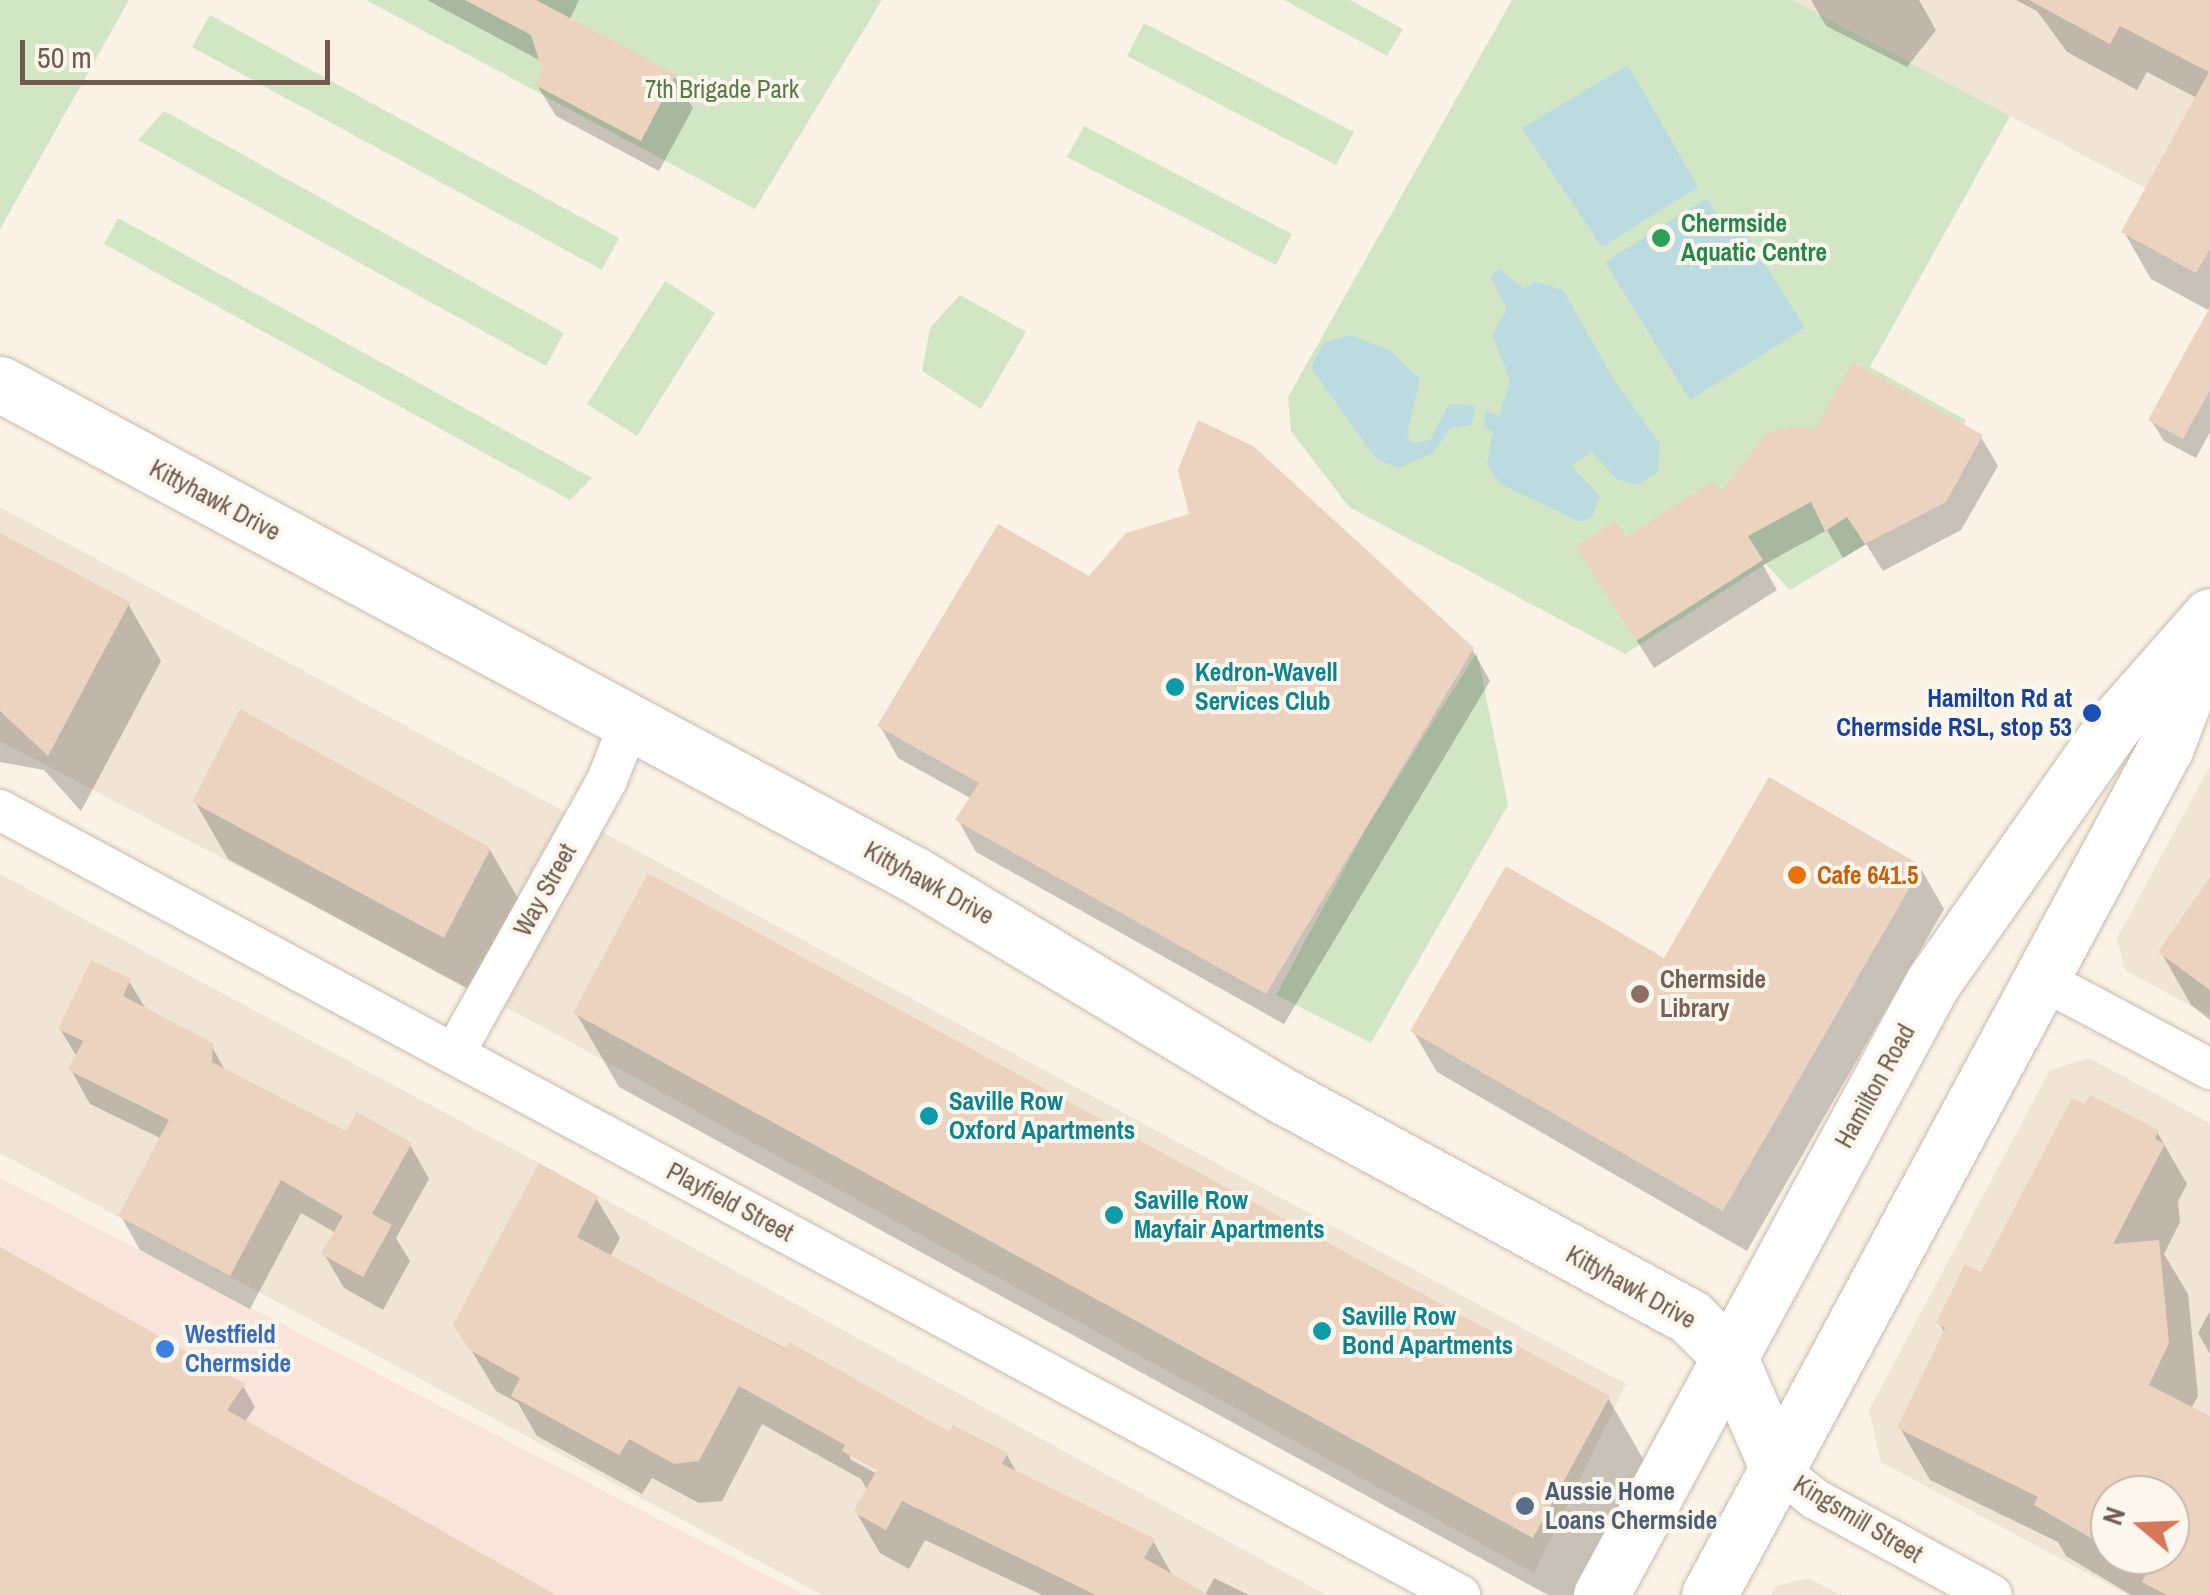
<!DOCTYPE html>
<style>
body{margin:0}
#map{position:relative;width:2210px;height:1595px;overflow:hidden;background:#faf2e6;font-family:"Archivo Narrow",sans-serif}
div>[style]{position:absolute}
.residential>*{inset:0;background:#f0e4d5}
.commercial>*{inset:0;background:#f9e4db}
.green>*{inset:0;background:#d2e6c6}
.water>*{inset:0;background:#bcdbe1}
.shadow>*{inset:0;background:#0003}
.building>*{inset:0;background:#ecd3c0}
.roads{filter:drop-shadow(0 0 2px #cabaad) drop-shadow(0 0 2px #cabaad)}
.street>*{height:40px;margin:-20px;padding:0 20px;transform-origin:20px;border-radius:20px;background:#fff}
.secondary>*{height:55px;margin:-27.5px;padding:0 27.5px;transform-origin:27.5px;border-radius:27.5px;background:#fff}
.dots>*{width:28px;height:28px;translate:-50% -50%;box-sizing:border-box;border:5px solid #fdf6ec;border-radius:50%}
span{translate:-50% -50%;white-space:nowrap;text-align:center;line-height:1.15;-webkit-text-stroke:8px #fdf6ec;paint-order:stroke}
.park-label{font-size:25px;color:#577a4a}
.leisure-label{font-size:25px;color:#27864d;font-weight:700}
.left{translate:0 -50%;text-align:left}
.street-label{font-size:25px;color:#705b4e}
.culture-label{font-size:25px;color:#0d838f;font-weight:700}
.transit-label{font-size:25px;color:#164399;font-weight:700}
.right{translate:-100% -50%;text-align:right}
.food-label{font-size:25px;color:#c56008;font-weight:700}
.education-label{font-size:25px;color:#785e54;font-weight:700}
.shop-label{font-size:25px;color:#366cbe;font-weight:700}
.service-label{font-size:25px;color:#4e5e75;font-weight:700}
.north{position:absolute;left:2090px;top:1475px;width:100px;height:100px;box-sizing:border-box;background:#fdf6ec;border:2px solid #c5b8ad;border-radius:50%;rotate:289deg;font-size:28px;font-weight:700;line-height:40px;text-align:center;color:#705b4e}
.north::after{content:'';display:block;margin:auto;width:35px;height:45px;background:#d67758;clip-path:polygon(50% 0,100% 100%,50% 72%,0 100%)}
.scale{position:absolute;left:20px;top:40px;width:310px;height:45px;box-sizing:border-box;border:5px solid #705b4e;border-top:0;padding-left:12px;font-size:30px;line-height:35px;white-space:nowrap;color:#705b4e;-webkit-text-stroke:8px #fdf6ec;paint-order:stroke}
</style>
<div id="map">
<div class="residential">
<div style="clip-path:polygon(1793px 0,2210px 0,2210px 223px,2010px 116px)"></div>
<div style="clip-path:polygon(0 507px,1626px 1384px,1534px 1573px,556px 1034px,0 741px)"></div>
<div style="clip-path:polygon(2210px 766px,2210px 1016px,2125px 970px,2117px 938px)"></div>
<div style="clip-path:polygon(0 874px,539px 1163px,1326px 1595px,822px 1595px,0 1153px)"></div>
<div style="clip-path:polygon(evenodd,2089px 1058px,2210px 1123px,2210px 1595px,2128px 1595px,1881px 1462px,1869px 1410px,2050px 1070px,2089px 1058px,2110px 1495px,2170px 1495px,2170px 1555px,2110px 1555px,2110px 1495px)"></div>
<div style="clip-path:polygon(1808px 1578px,1841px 1595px,1771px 1595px,1776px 1586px)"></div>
</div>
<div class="commercial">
<div style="clip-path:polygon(0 1178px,660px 1520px,805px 1595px,0 1595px)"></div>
</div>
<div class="green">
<div style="clip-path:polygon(0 0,129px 0,0 229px)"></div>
<div style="clip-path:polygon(366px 0,882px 0,755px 209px)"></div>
<div style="clip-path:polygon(1284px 0,1350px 0,1403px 29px,1387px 56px)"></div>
<div style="clip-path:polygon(1512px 0,1793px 0,2010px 116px,1870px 367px,1966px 420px,1910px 518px,1790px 590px,1766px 564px,1625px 654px,1349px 507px,1291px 431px,1288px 397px)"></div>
<div style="clip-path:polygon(210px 15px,619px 238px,602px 270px,192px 47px)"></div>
<div style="clip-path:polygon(1144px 23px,1354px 132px,1336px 165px,1127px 56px)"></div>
<div style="clip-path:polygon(164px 111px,564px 333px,546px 366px,138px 140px)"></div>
<div style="clip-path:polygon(1084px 126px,1292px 234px,1276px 265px,1067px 157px)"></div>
<div style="clip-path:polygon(118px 218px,592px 478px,570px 500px,104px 244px)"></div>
<div style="clip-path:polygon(665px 281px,715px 313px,637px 436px,587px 404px)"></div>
<div style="clip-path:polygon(960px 295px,1026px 332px,981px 409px,922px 371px,930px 328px)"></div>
<div style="clip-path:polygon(1477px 652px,1508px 805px,1371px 1043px,1276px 995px,1367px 827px)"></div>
</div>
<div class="water">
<div style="clip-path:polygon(1628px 65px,1698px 187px,1602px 247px,1522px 128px)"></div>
<div style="clip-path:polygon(1707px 198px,1723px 224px,1736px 217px,1805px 328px,1690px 400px,1605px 262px)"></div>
<div style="clip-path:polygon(1499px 269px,1524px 289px,1534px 281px,1563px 290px,1614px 380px,1660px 444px,1658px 471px,1638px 485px,1617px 479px,1592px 452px,1571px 466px,1600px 496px,1592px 517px,1580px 522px,1499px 483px,1487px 463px,1493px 431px,1484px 428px,1486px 411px,1499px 416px,1510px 381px,1492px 334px,1507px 309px,1490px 277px)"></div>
<div style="clip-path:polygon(1350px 335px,1389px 350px,1420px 379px,1407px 435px,1412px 443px,1430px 440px,1449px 404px,1475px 405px,1472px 425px,1451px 428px,1433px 453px,1398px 468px,1376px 459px,1311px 368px,1323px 343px)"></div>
</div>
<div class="shadow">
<div style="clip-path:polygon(427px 0,579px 0,569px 21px,674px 76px,693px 108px,659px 171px,556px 116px,537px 85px,545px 71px,541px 61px)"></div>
<div style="clip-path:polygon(1811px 0,1919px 0,1936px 30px,1907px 67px,1826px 26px)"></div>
<div style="clip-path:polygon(2016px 0,2210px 0,2210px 311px,2151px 279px,2124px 232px,2197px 98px,2147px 72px,2137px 90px,2067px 52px,2037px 11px)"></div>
<div style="clip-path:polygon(2210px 357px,2210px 432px,2196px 458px,2164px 441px,2151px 420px)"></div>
<div style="clip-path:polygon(1817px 432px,1981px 437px,1998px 466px,1961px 530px,1883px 571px,1866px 544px,1843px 558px,1827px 530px,1763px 565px,1777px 590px,1654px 668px,1595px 575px,1625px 540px,1720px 497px)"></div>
<div style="clip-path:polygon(1192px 516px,1472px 649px,1490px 681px,1284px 1024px,976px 852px,958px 820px,972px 799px,898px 758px,880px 726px,1089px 579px)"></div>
<div style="clip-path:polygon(0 535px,128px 604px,161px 661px,81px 811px,44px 770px,0 762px)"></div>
<div style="clip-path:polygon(241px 712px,490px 850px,523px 907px,477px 994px,228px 859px,195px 802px)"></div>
<div style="clip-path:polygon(1920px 867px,1944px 909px,1747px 1251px,1437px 1072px,1413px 1031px,1665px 961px)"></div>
<div style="clip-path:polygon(2210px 915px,2210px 1020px,2191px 1005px,2161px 952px)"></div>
<div style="clip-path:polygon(129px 981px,147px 1011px,211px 1045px,226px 1072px,347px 1134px,410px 1145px,429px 1179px,396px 1238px,410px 1261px,383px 1310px,344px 1288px,324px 1254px,336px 1233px,301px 1213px,250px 1309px,140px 1250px,121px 1216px,162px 1139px,90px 1104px,71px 1070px,77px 1057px,60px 1029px)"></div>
<div style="clip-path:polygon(576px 1013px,1608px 1398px,1650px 1471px,1584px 1595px,1548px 1595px,619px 1087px)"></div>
<div style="clip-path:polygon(evenodd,2157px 1132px,2187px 1184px,2178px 1201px,2180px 1222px,2164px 1254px,2188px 1294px,2198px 1396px,2191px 1409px,2210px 1419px,2210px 1595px,2131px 1595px,2066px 1556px,2058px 1542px,1930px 1480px,1900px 1428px,1945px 1333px,1939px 1323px,1982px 1276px,2157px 1132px,2110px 1495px,2170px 1495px,2170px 1555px,2110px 1555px,2110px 1495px)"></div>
<div style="clip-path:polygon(evenodd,596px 1198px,620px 1238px,610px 1257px,951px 1435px,1007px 1455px,1018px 1475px,1153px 1541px,1174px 1578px,1204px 1595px,1042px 1595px,925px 1540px,909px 1569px,880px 1553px,856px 1512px,868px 1491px,861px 1479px,762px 1424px,722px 1501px,699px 1503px,652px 1478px,642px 1494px,537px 1436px,518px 1403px,496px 1391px,456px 1325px,596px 1198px,850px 1453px,889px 1474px,886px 1479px,850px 1459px,850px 1453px)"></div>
<div style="clip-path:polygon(0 1250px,243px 1386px,255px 1407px,244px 1423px,551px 1595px,0 1595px)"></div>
<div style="clip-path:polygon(2210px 1311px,2210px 1354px,2198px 1333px)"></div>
<div style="clip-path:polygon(1214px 1578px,1249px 1595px,1205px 1595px)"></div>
</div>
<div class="building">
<div style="clip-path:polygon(465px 0,536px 0,676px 74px,641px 141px,535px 85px,542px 70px,531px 35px)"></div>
<div style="clip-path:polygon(2029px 0,2210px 0,2210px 249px,2196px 273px,2121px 232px,2209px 72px,2120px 26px,2110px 44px)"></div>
<div style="clip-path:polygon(2210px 307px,2210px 390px,2183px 439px,2148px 420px)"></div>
<div style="clip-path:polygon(1852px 362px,1983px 435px,1946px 502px,1865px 544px,1847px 517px,1825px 531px,1811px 502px,1748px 536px,1763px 560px,1636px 641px,1576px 546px,1615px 521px,1626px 537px,1713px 481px,1721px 492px,1766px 433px,1793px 426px,1815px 430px)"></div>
<div style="clip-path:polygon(1198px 420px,1253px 446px,1474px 648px,1266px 994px,955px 820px,979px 783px,877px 726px,998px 524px,1089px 576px,1126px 533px,1189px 514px,1178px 470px)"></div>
<div style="clip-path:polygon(0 533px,130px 602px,48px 756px,0 711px)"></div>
<div style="clip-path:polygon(240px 709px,491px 848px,444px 938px,192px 802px)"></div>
<div style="clip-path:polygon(1769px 777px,1922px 866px,1723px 1211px,1410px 1031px,1506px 866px,1664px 958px)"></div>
<div style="clip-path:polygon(648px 873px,1610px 1396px,1533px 1538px,573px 1013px)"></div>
<div style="clip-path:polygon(2210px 877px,2210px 990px,2158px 952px)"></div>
<div style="clip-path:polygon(91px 960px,131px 979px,123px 996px,213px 1043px,212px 1062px,346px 1131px,357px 1112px,412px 1143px,372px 1214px,392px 1225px,363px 1277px,321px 1254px,343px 1216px,281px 1180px,230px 1276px,118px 1216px,169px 1120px,68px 1070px,83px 1041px,58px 1029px)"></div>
<div style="clip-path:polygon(2090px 1095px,2159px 1130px,2155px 1139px,2165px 1144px,2113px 1244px,2159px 1240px,2169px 1343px,2149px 1385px,2210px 1416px,2210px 1595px,2167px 1595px,2142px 1582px,2147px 1572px,2121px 1555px,2170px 1555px,2170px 1495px,2110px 1495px,2110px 1549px,2034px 1505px,2038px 1497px,1897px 1428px,1945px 1328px,1936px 1323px,1965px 1264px,1981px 1272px,2072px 1098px,2084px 1104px)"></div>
<div style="clip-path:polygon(539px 1163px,598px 1196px,577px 1237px,785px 1349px,789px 1342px,950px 1432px,953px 1425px,1008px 1453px,1002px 1464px,1155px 1539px,1144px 1558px,1209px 1595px,1096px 1595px,902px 1501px,886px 1530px,853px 1512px,877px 1470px,842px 1451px,845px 1445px,739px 1386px,699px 1461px,674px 1464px,629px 1439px,619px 1455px,511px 1396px,520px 1378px,470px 1350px,453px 1325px)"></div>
<div style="clip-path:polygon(0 1247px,245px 1384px,227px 1410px,556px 1595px,0 1595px)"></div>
</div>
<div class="roads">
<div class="street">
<div style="left:0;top:810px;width:1658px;rotate:28.27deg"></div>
<div style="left:2043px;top:980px;width:189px;rotate:28.1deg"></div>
<div style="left:454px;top:1054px;width:314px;rotate:-60.8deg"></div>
<div style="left:607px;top:780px;width:62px;rotate:-68.4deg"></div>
<div style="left:1778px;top:1469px;width:48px;rotate:39deg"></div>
<div style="left:1815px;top:1499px;width:201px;rotate:28.5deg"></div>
</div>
<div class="secondary">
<div style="left:0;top:384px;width:1038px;rotate:28.22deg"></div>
<div style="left:915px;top:875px;width:431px;rotate:31deg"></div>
<div style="left:1285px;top:1097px;width:461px;rotate:28.5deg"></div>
<div style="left:1690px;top:1317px;width:55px;rotate:45deg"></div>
<div style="left:1729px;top:1356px;width:123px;rotate:66.6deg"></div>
<div style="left:1601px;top:1595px;width:695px;rotate:-61.55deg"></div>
<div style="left:1932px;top:984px;width:317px;rotate:-54.9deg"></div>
<div style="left:2114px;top:725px;width:145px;rotate:-48.6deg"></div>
<div style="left:1709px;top:1595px;width:963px;rotate:-61.68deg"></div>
<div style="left:2166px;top:747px;width:119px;rotate:-69.3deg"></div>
</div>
</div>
<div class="dots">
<div style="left:1661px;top:238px;background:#2e9e5b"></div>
<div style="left:1175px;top:687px;background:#0f9aa8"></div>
<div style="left:2092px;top:713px;background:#1a4fb4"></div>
<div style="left:1797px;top:875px;background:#e8710a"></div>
<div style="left:1640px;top:994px;background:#8d6e63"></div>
<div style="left:929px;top:1116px;background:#0f9aa8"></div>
<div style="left:1114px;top:1215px;background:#0f9aa8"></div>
<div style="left:1322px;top:1331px;background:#0f9aa8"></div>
<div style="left:165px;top:1349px;background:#3f7fe0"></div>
<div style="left:1525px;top:1506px;background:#5c6f8a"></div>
</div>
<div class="park-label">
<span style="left:722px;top:89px">7th Brigade Park</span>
</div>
<div class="leisure-label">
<span class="left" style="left:1681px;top:238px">Chermside<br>Aquatic Centre</span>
</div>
<div class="street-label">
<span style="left:215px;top:500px;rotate:28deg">Kittyhawk Drive</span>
<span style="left:929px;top:883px;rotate:29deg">Kittyhawk Drive</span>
<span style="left:545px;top:890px;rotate:-61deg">Way Street</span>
<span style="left:1875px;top:1086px;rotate:-61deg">Hamilton Road</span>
<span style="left:730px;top:1202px;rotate:28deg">Playfield Street</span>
<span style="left:1631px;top:1287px;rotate:29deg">Kittyhawk Drive</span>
<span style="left:1858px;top:1519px;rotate:31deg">Kingsmill Street</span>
</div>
<div class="culture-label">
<span class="left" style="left:1195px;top:687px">Kedron-Wavell<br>Services Club</span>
<span class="left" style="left:949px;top:1116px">Saville Row<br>Oxford Apartments</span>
<span class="left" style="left:1134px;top:1215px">Saville Row<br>Mayfair Apartments</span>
<span class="left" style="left:1342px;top:1331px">Saville Row<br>Bond Apartments</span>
</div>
<div class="transit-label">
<span class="right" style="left:2072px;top:713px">Hamilton Rd at<br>Chermside RSL, stop 53</span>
</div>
<div class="food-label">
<span class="left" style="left:1817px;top:875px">Cafe 641.5</span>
</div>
<div class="education-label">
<span class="left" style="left:1660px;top:994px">Chermside<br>Library</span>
</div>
<div class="shop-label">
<span class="left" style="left:185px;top:1349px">Westfield<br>Chermside</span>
</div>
<div class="service-label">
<span class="left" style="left:1545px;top:1506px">Aussie Home<br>Loans Chermside</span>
</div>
<div class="north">N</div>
<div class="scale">50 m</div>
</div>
